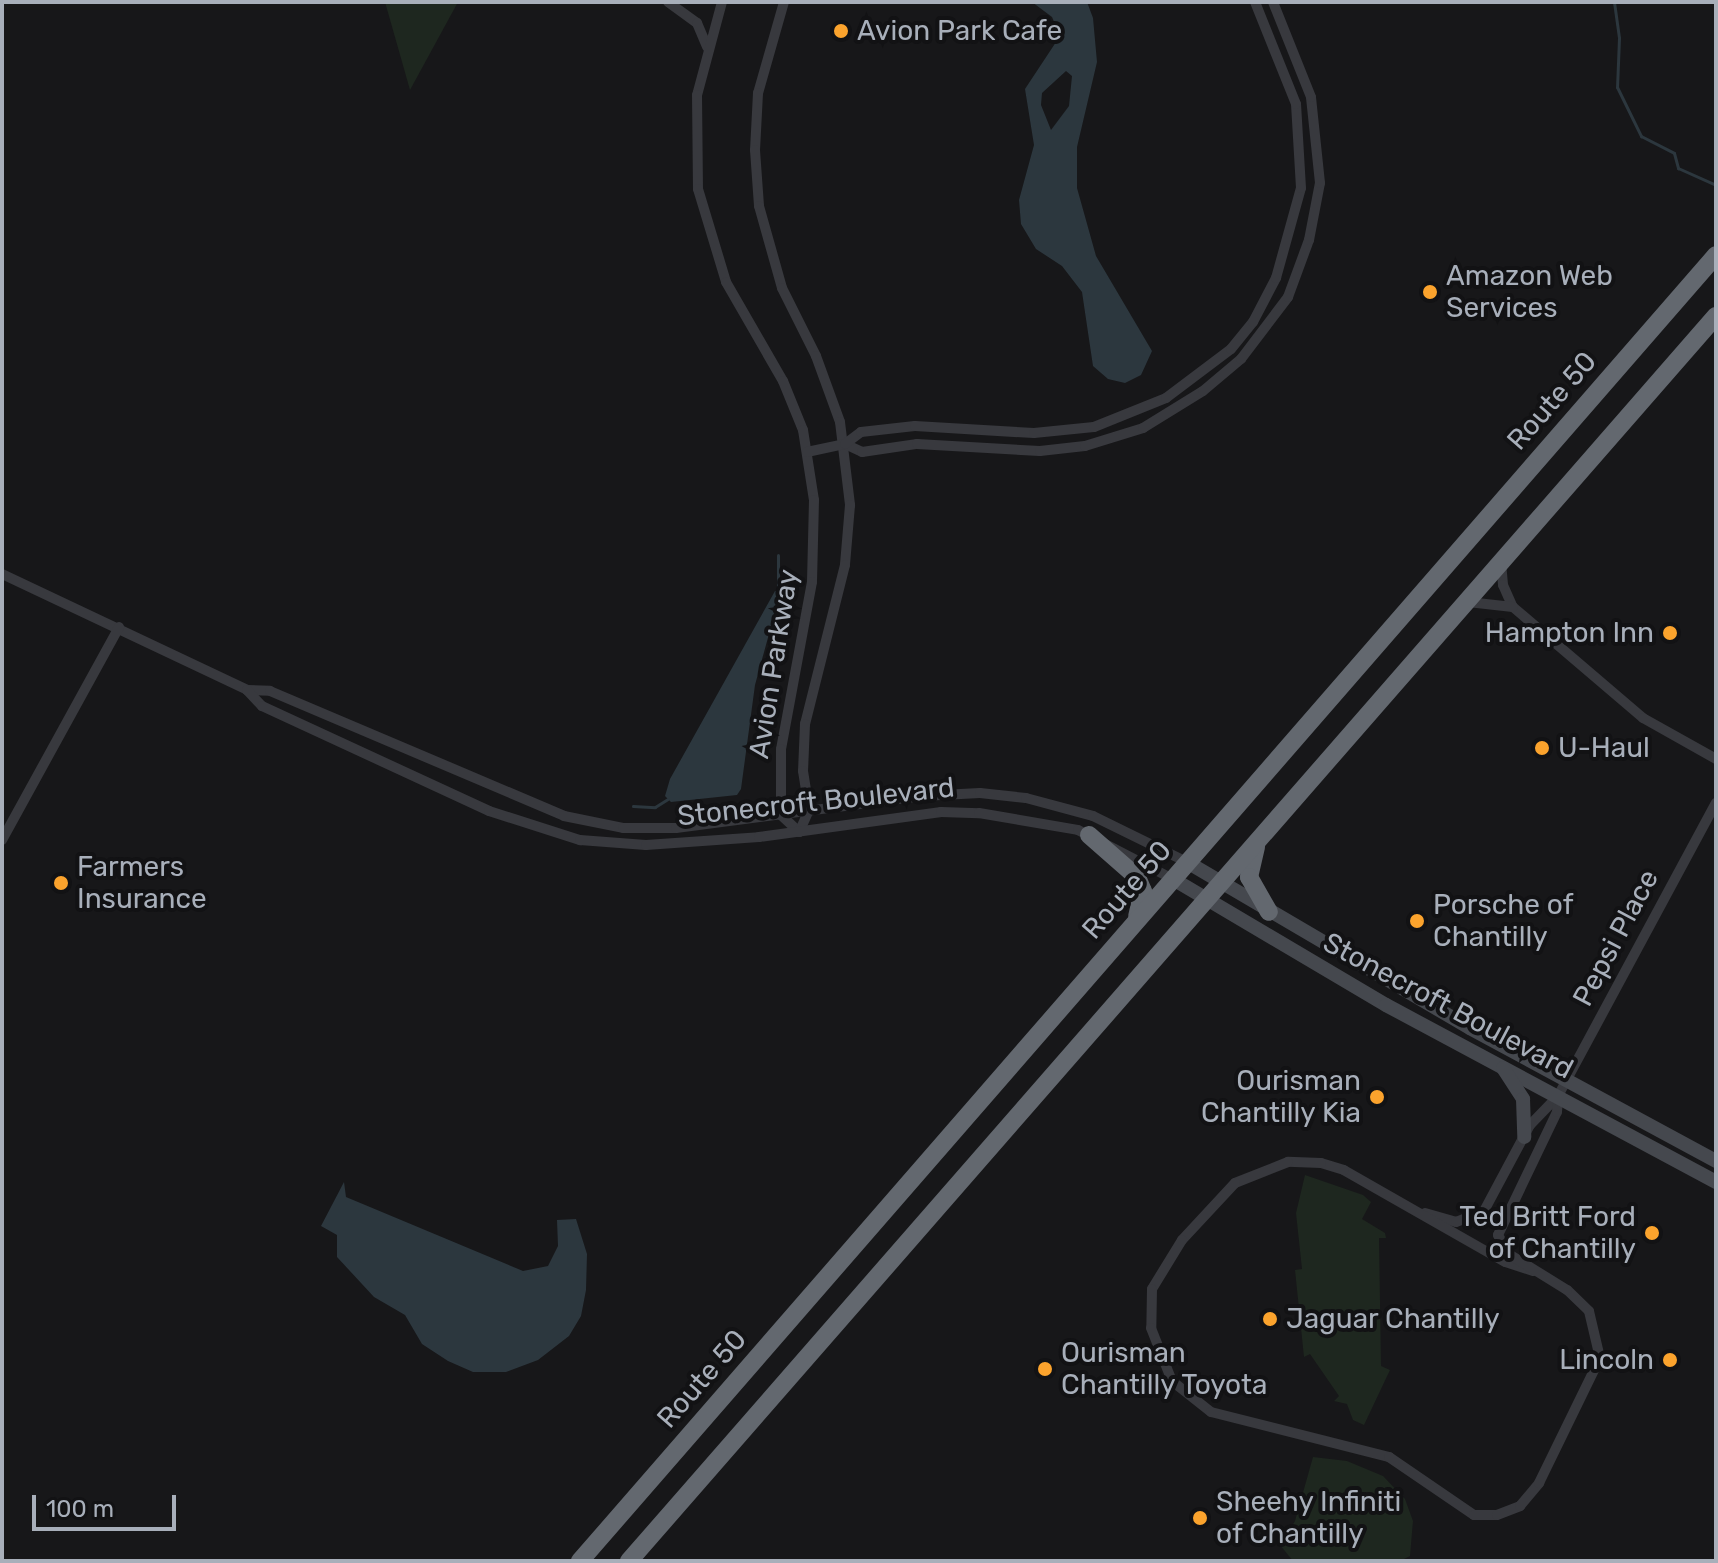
<!DOCTYPE html>
<style>
body{margin:0}
#map{position:relative;width:1718px;height:1563px;overflow:hidden;background:#171719;font-family:Rubik,sans-serif}
div>[style]{position:absolute}
.green>*{inset:0;background:#1e271f}
.water>*{inset:0;background:#2c373e}
.stream>*{height:3px;margin:-1.5px;padding:0 1.5px;transform-origin:1.5px;border-radius:1.5px;background:#2c373e}
.street>*{height:10px;margin:-5px;padding:0 5px;transform-origin:5px;border-radius:5px;background:#38393e}
.secondary>*{height:14px;margin:-7px;padding:0 7px;transform-origin:7px;border-radius:7px;background:#45484e}
.highway>*{height:18px;margin:-9px;padding:0 9px;transform-origin:9px;border-radius:9px;background:#63686f}
.dots>*{width:22px;height:22px;translate:-50% -50%;box-sizing:border-box;border:4px solid #121214;border-radius:50%}
span{translate:-50% -50%;white-space:nowrap;text-align:center;line-height:1.15;-webkit-text-stroke:8px #121214;paint-order:stroke}
.poi-label{font-size:28px;color:#a8afba}
.left{translate:0 -50%;text-align:left}
.right{translate:-100% -50%;text-align:right}
.street-label{font-size:28px;color:#a8afba}
.frame{position:absolute;inset:0;border:4px solid #a8afba;pointer-events:none}
.scale{position:absolute;left:32px;top:1495px;width:144px;height:36px;box-sizing:border-box;border:4px solid #a8afba;border-top:0;padding-left:10px;font-size:24px;line-height:28px;white-space:nowrap;color:#a8afba;-webkit-text-stroke:6px #121214;paint-order:stroke}
</style>
<div id="map">
<div class="green">
<div style="clip-path:polygon(385px 2px,458px 2px,410px 90px)"></div>
<div style="clip-path:polygon(1305px 1175px,1363px 1195px,1371px 1202px,1362px 1219px,1385px 1233px,1386px 1238px,1379px 1238px,1381px 1366px,1390px 1370px,1364px 1425px,1353px 1420px,1347px 1404px,1334px 1401px,1339px 1396px,1310px 1354px,1304px 1357px,1295px 1270px,1302px 1269px,1296px 1213px)"></div>
<div style="clip-path:polygon(1313px 1457px,1347px 1461px,1383px 1476px,1405px 1499px,1413px 1521px,1410px 1556px,1400px 1561px,1293px 1561px,1280px 1545px,1295px 1521px)"></div>
</div>
<div class="water">
<div style="clip-path:polygon(evenodd,1032px 2px,1087px 2px,1093px 18px,1097px 62px,1077px 147px,1077px 188px,1096px 256px,1152px 351px,1141px 375px,1125px 383px,1108px 379px,1093px 366px,1082px 292px,1062px 266px,1036px 249px,1021px 224px,1019px 200px,1034px 145px,1025px 89px,1060px 36px,1052px 17px,1032px 2px,1066px 71px,1072px 76px,1069px 106px,1051px 130px,1041px 105px,1042px 93px,1066px 71px)"></div>
<div style="clip-path:polygon(781px 590px,755px 685px,741px 789px,737px 795px,671px 802px,665px 796px,670px 779px,775px 591px)"></div>
<div style="clip-path:polygon(344px 1182px,346px 1197px,523px 1271px,548px 1266px,558px 1246px,557px 1220px,576px 1219px,587px 1254px,586px 1290px,581px 1316px,569px 1336px,538px 1360px,506px 1372px,473px 1372px,448px 1361px,422px 1344px,405px 1315px,374px 1297px,337px 1257px,337px 1235px,321px 1226px)"></div>
</div>
<div class="stream">
<div style="left:1614px;top:2px;width:36px;rotate:82deg"></div>
<div style="left:1619px;top:38px;width:49px;rotate:92.3deg"></div>
<div style="left:1617px;top:87px;width:55px;rotate:63.9deg"></div>
<div style="left:1641px;top:136px;width:37px;rotate:27deg"></div>
<div style="left:1674px;top:153px;width:16px;rotate:75deg"></div>
<div style="left:1678px;top:168px;width:42px;rotate:24.1deg"></div>
<div style="left:778px;top:591px;width:36px;rotate:-90deg"></div>
<div style="left:633px;top:806px;width:22px;rotate:3deg"></div>
<div style="left:655px;top:807px;width:15px;rotate:-32deg"></div>
</div>
<div class="street">
<div style="left:668px;top:2px;width:36px;rotate:36deg"></div>
<div style="left:697px;top:23px;width:26px;rotate:67deg"></div>
<div style="left:722px;top:2px;width:96px;rotate:105deg"></div>
<div style="left:697px;top:95px;width:94px;rotate:89.4deg"></div>
<div style="left:698px;top:189px;width:97px;rotate:73.2deg"></div>
<div style="left:726px;top:282px;width:114px;rotate:60.1deg"></div>
<div style="left:783px;top:381px;width:53px;rotate:67.8deg"></div>
<div style="left:803px;top:430px;width:71px;rotate:81.1deg"></div>
<div style="left:814px;top:500px;width:82px;rotate:91.4deg"></div>
<div style="left:812px;top:582px;width:170px;rotate:100.5deg"></div>
<div style="left:781px;top:749px;width:66px;rotate:90deg"></div>
<div style="left:781px;top:815px;width:25px;rotate:43deg"></div>
<div style="left:784px;top:2px;width:95px;rotate:105.9deg"></div>
<div style="left:758px;top:93px;width:57px;rotate:93deg"></div>
<div style="left:755px;top:150px;width:56px;rotate:85.9deg"></div>
<div style="left:759px;top:206px;width:85px;rotate:74.3deg"></div>
<div style="left:782px;top:288px;width:76px;rotate:63.4deg"></div>
<div style="left:816px;top:356px;width:70px;rotate:70deg"></div>
<div style="left:840px;top:422px;width:84px;rotate:83.1deg"></div>
<div style="left:850px;top:505px;width:60px;rotate:94.8deg"></div>
<div style="left:845px;top:565px;width:164px;rotate:104.1deg"></div>
<div style="left:805px;top:724px;width:47px;rotate:92.4deg"></div>
<div style="left:803px;top:771px;width:39px;rotate:81deg"></div>
<div style="left:809px;top:810px;width:24px;rotate:114deg"></div>
<div style="left:845px;top:444px;width:19px;rotate:25deg"></div>
<div style="left:862px;top:452px;width:56px;rotate:-8.3deg"></div>
<div style="left:917px;top:444px;width:123px;rotate:3.3deg"></div>
<div style="left:1040px;top:451px;width:45px;rotate:-6.3deg"></div>
<div style="left:1085px;top:446px;width:61px;rotate:-17.2deg"></div>
<div style="left:1143px;top:428px;width:70px;rotate:-31.7deg"></div>
<div style="left:1203px;top:391px;width:50px;rotate:-40.1deg"></div>
<div style="left:1241px;top:359px;width:78px;rotate:-52.8deg"></div>
<div style="left:1288px;top:297px;width:61px;rotate:-69.8deg"></div>
<div style="left:1309px;top:240px;width:58px;rotate:-79.1deg"></div>
<div style="left:1320px;top:183px;width:86px;rotate:-96deg"></div>
<div style="left:1311px;top:97px;width:102px;rotate:-111.8deg"></div>
<div style="left:807px;top:452px;width:39px;rotate:-12deg"></div>
<div style="left:845px;top:444px;width:20px;rotate:-37deg"></div>
<div style="left:861px;top:432px;width:54px;rotate:-6.3deg"></div>
<div style="left:915px;top:426px;width:119px;rotate:3.4deg"></div>
<div style="left:1034px;top:433px;width:60px;rotate:-5.7deg"></div>
<div style="left:1094px;top:427px;width:78px;rotate:-21.9deg"></div>
<div style="left:1166px;top:398px;width:81px;rotate:-37deg"></div>
<div style="left:1231px;top:349px;width:35px;rotate:-51deg"></div>
<div style="left:1253px;top:322px;width:50px;rotate:-62.4deg"></div>
<div style="left:1276px;top:278px;width:93px;rotate:-74.5deg"></div>
<div style="left:1301px;top:188px;width:84px;rotate:-93.4deg"></div>
<div style="left:1296px;top:104px;width:110px;rotate:-111.9deg"></div>
<div style="left:1501px;top:562px;width:23px;rotate:85deg"></div>
<div style="left:1503px;top:585px;width:24px;rotate:66deg"></div>
<div style="left:1513px;top:607px;width:171px;rotate:40.5deg"></div>
<div style="left:1643px;top:718px;width:84px;rotate:29.3deg"></div>
<div style="left:2px;top:574px;width:271px;rotate:25.3deg"></div>
<div style="left:247px;top:690px;width:23px;rotate:2deg"></div>
<div style="left:270px;top:691px;width:319px;rotate:23deg"></div>
<div style="left:564px;top:816px;width:60px;rotate:11.5deg"></div>
<div style="left:623px;top:828px;width:53px"></div>
<div style="left:676px;top:828px;width:248px;rotate:-7.4deg"></div>
<div style="left:922px;top:796px;width:58px;rotate:-3deg"></div>
<div style="left:980px;top:793px;width:46px;rotate:6.2deg"></div>
<div style="left:1026px;top:798px;width:69px;rotate:15deg"></div>
<div style="left:1093px;top:816px;width:105px;rotate:26.1deg"></div>
<div style="left:1468px;top:602px;width:45px;rotate:6.3deg"></div>
<div style="left:247px;top:690px;width:22px;rotate:47deg"></div>
<div style="left:262px;top:706px;width:250px;rotate:24.8deg"></div>
<div style="left:489px;top:811px;width:96px;rotate:17.7deg"></div>
<div style="left:580px;top:840px;width:66px;rotate:4.3deg"></div>
<div style="left:646px;top:845px;width:113px;rotate:-4deg"></div>
<div style="left:759px;top:837px;width:184px;rotate:-7.8deg"></div>
<div style="left:941px;top:812px;width:38px;rotate:2deg"></div>
<div style="left:979px;top:813px;width:100px;rotate:9.7deg"></div>
<div style="left:1078px;top:830px;width:107px;rotate:27.3deg"></div>
<div style="left:2px;top:840px;width:243px;rotate:-61.2deg"></div>
<div style="left:1425px;top:1213px;width:32px;rotate:16deg"></div>
<div style="left:1456px;top:1222px;width:30px;rotate:-21deg"></div>
<div style="left:1484px;top:1211px;width:98px;rotate:-61.9deg"></div>
<div style="left:1530px;top:1125px;width:40px;rotate:-46deg"></div>
<div style="left:1558px;top:1096px;width:333px;rotate:-61.7deg"></div>
<div style="left:1533px;top:1271px;width:29px;rotate:-162deg"></div>
<div style="left:1505px;top:1262px;width:185px;rotate:-150.3deg"></div>
<div style="left:1344px;top:1170px;width:24px;rotate:-163deg"></div>
<div style="left:1321px;top:1163px;width:33px;rotate:-178deg"></div>
<div style="left:1288px;top:1162px;width:57px;rotate:158.4deg"></div>
<div style="left:1235px;top:1183px;width:78px;rotate:132.9deg"></div>
<div style="left:1182px;top:1240px;width:57px;rotate:121.5deg"></div>
<div style="left:1152px;top:1289px;width:39px;rotate:91deg"></div>
<div style="left:1151px;top:1328px;width:57px;rotate:68.4deg"></div>
<div style="left:1172px;top:1381px;width:50px;rotate:38.5deg"></div>
<div style="left:1211px;top:1412px;width:184px;rotate:14.2deg"></div>
<div style="left:1389px;top:1457px;width:103px;rotate:34.3deg"></div>
<div style="left:1474px;top:1515px;width:23px"></div>
<div style="left:1497px;top:1515px;width:25px;rotate:-21deg"></div>
<div style="left:1520px;top:1506px;width:30px;rotate:-50deg"></div>
<div style="left:1539px;top:1483px;width:139px;rotate:-64deg"></div>
<div style="left:1600px;top:1358px;width:48px;rotate:-103.2deg"></div>
<div style="left:1589px;top:1311px;width:30px;rotate:-136deg"></div>
<div style="left:1567px;top:1290px;width:68px;rotate:-148.2deg"></div>
<div style="left:1509px;top:1254px;width:22px;rotate:-120deg"></div>
<div style="left:1498px;top:1235px;width:136px;rotate:-64.4deg"></div>
<div style="left:1557px;top:1112px;width:16px;rotate:-86deg"></div>
</div>
<div class="secondary">
<div style="left:1187px;top:862px;width:328px;rotate:30.4deg"></div>
<div style="left:1470px;top:1028px;width:280px;rotate:28.4deg"></div>
<div style="left:1173px;top:879px;width:247px;rotate:30.6deg"></div>
<div style="left:1386px;top:1005px;width:374px;rotate:28.2deg"></div>
<div style="left:1503px;top:1068px;width:37px;rotate:57deg"></div>
<div style="left:1523px;top:1099px;width:38px;rotate:88deg"></div>
</div>
<div class="highway">
<div style="left:1089px;top:835px;width:64px;rotate:41.2deg"></div>
<div style="left:1137px;top:877px;width:15px;rotate:67deg"></div>
<div style="left:1143px;top:891px;width:26px;rotate:103deg"></div>
<div style="left:1256px;top:847px;width:31px;rotate:103deg"></div>
<div style="left:1249px;top:877px;width:40px;rotate:60.3deg"></div>
<div style="left:580px;top:1561px;width:1731px;rotate:-48.98deg"></div>
<div style="left:629px;top:1561px;width:1653px;rotate:-48.88deg"></div>
</div>
<div class="dots">
<div style="left:841px;top:31px;background:#fba32d"></div>
<div style="left:1430px;top:292px;background:#fba32d"></div>
<div style="left:1670px;top:633px;background:#fba32d"></div>
<div style="left:1542px;top:748px;background:#fba32d"></div>
<div style="left:61px;top:883px;background:#fba32d"></div>
<div style="left:1417px;top:921px;background:#fba32d"></div>
<div style="left:1377px;top:1097px;background:#fba32d"></div>
<div style="left:1652px;top:1233px;background:#fba32d"></div>
<div style="left:1270px;top:1319px;background:#fba32d"></div>
<div style="left:1670px;top:1360px;background:#fba32d"></div>
<div style="left:1045px;top:1369px;background:#fba32d"></div>
<div style="left:1200px;top:1518px;background:#fba32d"></div>
</div>
<div class="poi-label">
<span class="left" style="left:857px;top:31px">Avion Park Cafe</span>
<span class="left" style="left:1446px;top:292px">Amazon Web<br>Services</span>
<span class="right" style="left:1654px;top:633px">Hampton Inn</span>
<span class="left" style="left:1558px;top:748px">U-Haul</span>
<span class="left" style="left:77px;top:883px">Farmers<br>Insurance</span>
<span class="left" style="left:1433px;top:921px">Porsche of<br>Chantilly</span>
<span class="right" style="left:1361px;top:1097px">Ourisman<br>Chantilly Kia</span>
<span class="right" style="left:1636px;top:1233px">Ted Britt Ford<br>of Chantilly</span>
<span class="left" style="left:1286px;top:1319px">Jaguar Chantilly</span>
<span class="left" style="left:1061px;top:1369px">Ourisman<br>Chantilly Toyota</span>
<span class="right" style="left:1654px;top:1360px">Lincoln</span>
<span class="left" style="left:1216px;top:1518px">Sheehy Infiniti<br>of Chantilly</span>
</div>
<div class="street-label">
<span style="left:1552px;top:401px;rotate:-49deg">Route 50</span>
<span style="left:774px;top:664px;rotate:-81deg">Avion Parkway</span>
<span style="left:816px;top:802px;rotate:-6deg">Stonecroft Boulevard</span>
<span style="left:1127px;top:890px;rotate:-49deg">Route 50</span>
<span style="left:1616px;top:938px;rotate:-62deg">Pepsi Place</span>
<span style="left:1448px;top:1006px;rotate:28deg">Stonecroft Boulevard</span>
<span style="left:702px;top:1379px;rotate:-49deg">Route 50</span>
</div>
<div class="frame"></div>
<div class="scale">100 m</div>
</div>
